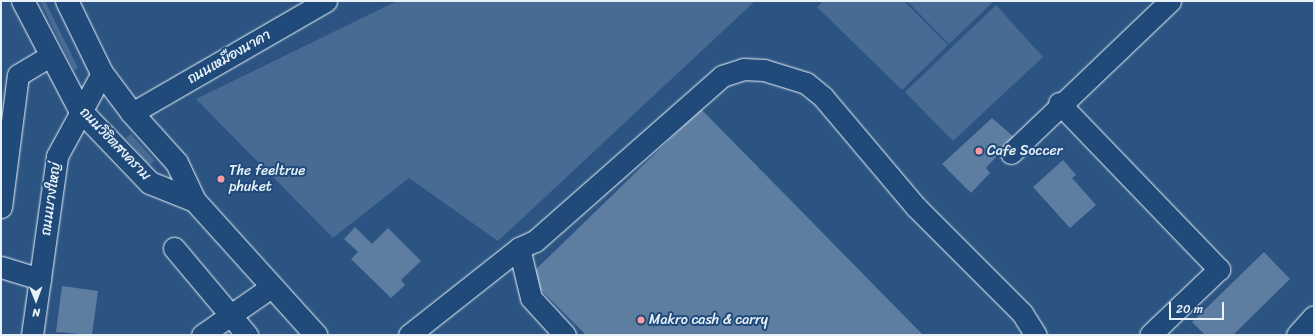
<!DOCTYPE html>
<meta charset="utf-8">
<style>
body{margin:0}
#map{position:relative;width:1315px;height:336px;overflow:hidden;background:#2b5482;font-family:Sriracha,"Playpen Sans Thai",sans-serif}
div>[style]{position:absolute}
.green>*{inset:0;background:#476b93}
.building>*{inset:0;background:#5d7da1}
.roads{filter:drop-shadow(0 0 1px #e8f1f8) drop-shadow(0 0 1px #e8f1f8)}
.minor>*{height:21px;margin:-10.5px;padding:0 10.5px;transform-origin:10.5px;border-radius:10.5px;background:#1f4a7a}
.major>*{height:22px;margin:-11px;padding:0 11px;transform-origin:11px;border-radius:11px;background:#1f4a7a}
.dots>*{width:11px;height:11px;translate:-50% -50%;box-sizing:border-box;border:2px solid #1f4a7a;border-radius:50%}
span{translate:-50% -50%;white-space:nowrap;text-align:center;line-height:1.15;-webkit-text-stroke:4px #1f4a7a;paint-order:stroke}
.street-label{font-size:14px;color:#e8f1f8}
.poi-label{font-size:14px;color:#e8f1f8}
.left{translate:0 -50%;text-align:left}
.frame{position:absolute;inset:0;border:2px solid #e8f1f8;pointer-events:none}
.north{position:absolute;left:16px;top:280px;width:40px;height:40px;-webkit-text-stroke:3px #1f4a7a;paint-order:stroke;rotate:179deg;font-size:11px;font-weight:700;line-height:16px;text-align:center;color:#e8f1f8}
.north::after{content:'';display:block;margin:auto;width:14px;height:18px;background:#e8f1f8;clip-path:polygon(50% 0,100% 100%,50% 72%,0 100%)}
.scale{position:absolute;left:1169px;top:302px;width:55px;height:18px;box-sizing:border-box;border:2px solid #e8f1f8;border-top:0;padding-left:5px;font-size:12px;line-height:14px;white-space:nowrap;color:#e8f1f8;-webkit-text-stroke:3px #1f4a7a;paint-order:stroke}
</style>
<div id="map">
<div class="green">
<div style="clip-path:polygon(40px 1px,45px 1px,78px 68px,74px 70px)"></div>
<div style="clip-path:polygon(397px 1px,755px 1px,498px 241px,409px 178px,333px 238px,196px 99px)"></div>
<div style="clip-path:polygon(823px 1px,904px 1px,948px 45px,902px 90px,817px 7px)"></div>
<div style="clip-path:polygon(907px 1px,994px 1px,949px 44px)"></div>
<div style="clip-path:polygon(996px 5px,1043px 57px,953px 141px,905px 92px)"></div>
<div style="clip-path:polygon(131px 134px,155px 161px,149px 165px,126px 138px)"></div>
</div>
<div class="building">
<div style="clip-path:polygon(701px 109px,923px 335px,586px 335px,528px 277px)"></div>
<div style="clip-path:polygon(992px 118px,1014px 137px,986px 168px,990px 173px,971px 193px,942px 164px)"></div>
<div style="clip-path:polygon(1063px 160px,1076px 175px,1072px 178px,1096px 205px,1070px 228px,1033px 187px)"></div>
<div style="clip-path:polygon(355px 227px,372px 244px,388px 228px,421px 261px,401px 280px,405px 285px,391px 298px,351px 259px,358px 252px,344px 239px)"></div>
<div style="clip-path:polygon(1264px 252px,1290px 279px,1233px 335px,1205px 335px,1192px 322px)"></div>
<div style="clip-path:polygon(62px 286px,98px 291px,92px 335px,56px 332px)"></div>
</div>
<div class="roads">
<div class="minor">
<div style="left:1059px;top:103px;width:231px;rotate:46.1deg"></div>
<div style="left:1219px;top:269px;width:95px;rotate:136.3deg"></div>
<div style="left:132px;top:113px;width:224px;rotate:-30deg"></div>
<div style="left:1011px;top:153px;width:220px;rotate:-43.7deg"></div>
<div style="left:1px;top:207px;width:133px;rotate:-82.7deg"></div>
<div style="left:18px;top:75px;width:37px;rotate:-31deg"></div>
<div style="left:174px;top:248px;width:114px;rotate:50deg"></div>
<div style="left:519px;top:248px;width:17px;rotate:-24deg"></div>
<div style="left:535px;top:241px;width:249px;rotate:-41.4deg"></div>
<div style="left:722px;top:76px;width:22px;rotate:-18deg"></div>
<div style="left:743px;top:69px;width:21px;rotate:3deg"></div>
<div style="left:764px;top:70px;width:44px;rotate:17.2deg"></div>
<div style="left:806px;top:83px;width:22px;rotate:39deg"></div>
<div style="left:823px;top:97px;width:144px;rotate:49.8deg"></div>
<div style="left:916px;top:207px;width:150px;rotate:45deg"></div>
<div style="left:1022px;top:313px;width:26px;rotate:58deg"></div>
<div style="left:1px;top:267px;width:41px;rotate:17.1deg"></div>
<div style="left:32px;top:335px;width:181px;rotate:-82deg"></div>
<div style="left:57px;top:156px;width:94px;rotate:-61.5deg"></div>
<div style="left:202px;top:335px;width:84px;rotate:-34.8deg"></div>
<div style="left:409px;top:335px;width:140px;rotate:-38.3deg"></div>
<div style="left:519px;top:248px;width:51px;rotate:76.5deg"></div>
<div style="left:531px;top:298px;width:50px;rotate:47.4deg"></div>
<div style="left:1297px;top:335px;width:25px;rotate:-48deg"></div>
</div>
<div class="major">
<div style="left:23px;top:1px;width:123px;rotate:62.4deg"></div>
<div style="left:80px;top:110px;width:101px;rotate:46.2deg"></div>
<div style="left:150px;top:183px;width:48px;rotate:21.8deg"></div>
<div style="left:67px;top:1px;width:80px;rotate:64.1deg"></div>
<div style="left:102px;top:73px;width:50px;rotate:53.1deg"></div>
<div style="left:132px;top:113px;width:67px;rotate:48deg"></div>
<div style="left:177px;top:163px;width:42px;rotate:64.7deg"></div>
<div style="left:195px;top:201px;width:181px;rotate:47.9deg"></div>
</div>
</div>
<div class="dots">
<div style="left:979px;top:151px;background:#ff9aa2"></div>
<div style="left:221px;top:179px;background:#ff9aa2"></div>
<div style="left:641px;top:320px;background:#ff9aa2"></div>
</div>
<div class="street-label">
<span style="left:229px;top:57px;rotate:-30deg">ถนนเหมืองนาคา</span>
<span style="left:115px;top:144px;rotate:46deg">ถนนวิชิตสงคราม</span>
<span style="left:51px;top:199px;rotate:-82deg">ถนนบางใหญ่</span>
</div>
<div class="poi-label">
<span class="left" style="left:987px;top:151px">Cafe Soccer</span>
<span class="left" style="left:229px;top:179px">The feeltrue<br>phuket</span>
<span class="left" style="left:649px;top:320px">Makro cash &amp; carry</span>
</div>
<div class="frame"></div>
<div class="north">N</div>
<div class="scale">20 m</div>
</div>
